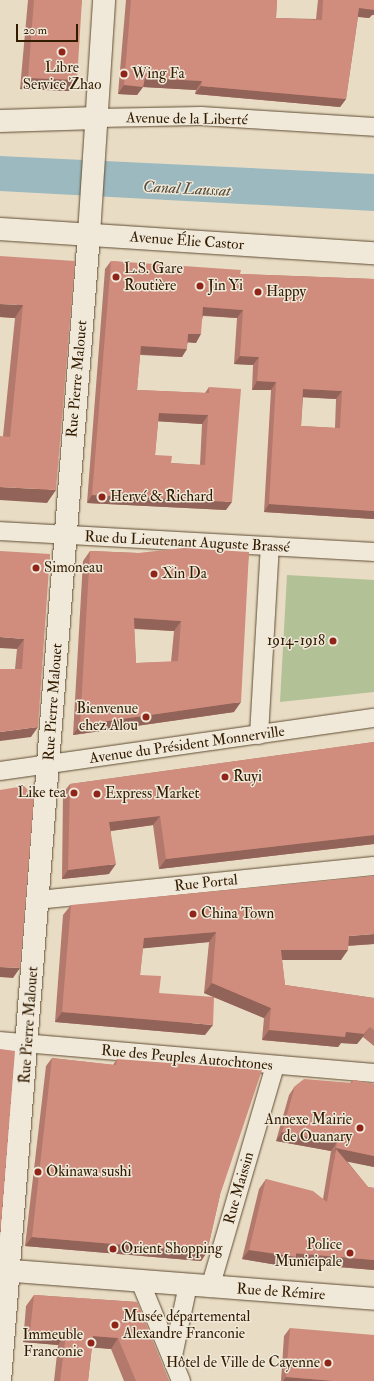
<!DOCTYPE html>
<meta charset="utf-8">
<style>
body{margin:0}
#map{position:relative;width:374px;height:1381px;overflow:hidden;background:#e8dcc4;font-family:"IM FELL Double Pica",serif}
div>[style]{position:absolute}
.green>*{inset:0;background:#b3c196}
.water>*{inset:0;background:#9cb9bf}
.roads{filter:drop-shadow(0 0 1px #604c31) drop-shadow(0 0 1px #604c31)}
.minor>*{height:18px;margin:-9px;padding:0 9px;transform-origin:9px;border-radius:9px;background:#f0e8d9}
.tertiary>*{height:22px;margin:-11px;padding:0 11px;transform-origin:11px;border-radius:11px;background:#f0e8d9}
.wall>*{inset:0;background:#b3796c}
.shaded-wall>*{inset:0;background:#926358}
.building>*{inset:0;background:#d08d7d}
.dots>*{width:11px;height:11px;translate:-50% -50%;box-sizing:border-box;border:2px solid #f0e8d9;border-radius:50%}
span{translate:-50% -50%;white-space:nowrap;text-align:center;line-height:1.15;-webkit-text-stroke:3px #f0e8d9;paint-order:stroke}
.poi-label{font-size:15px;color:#321c00}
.left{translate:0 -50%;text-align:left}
.right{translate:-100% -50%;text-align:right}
.street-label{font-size:15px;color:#321c00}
.water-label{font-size:16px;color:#524b39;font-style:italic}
.scale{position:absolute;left:16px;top:24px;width:62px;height:18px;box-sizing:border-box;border:2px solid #321c00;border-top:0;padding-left:5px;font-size:12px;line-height:14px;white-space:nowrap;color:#321c00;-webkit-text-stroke:3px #f0e8d9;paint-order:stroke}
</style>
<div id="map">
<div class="green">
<div style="clip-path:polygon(287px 575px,374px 580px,374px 692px,280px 702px)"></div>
</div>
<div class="water">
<div style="clip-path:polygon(0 156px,374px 174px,374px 211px,0 191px)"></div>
</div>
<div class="roads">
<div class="minor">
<div style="left:97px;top:118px;width:104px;rotate:-1.1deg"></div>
<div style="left:201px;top:116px;width:173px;rotate:3.6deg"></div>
<div style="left:0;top:531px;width:375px;rotate:3.2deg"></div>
<div style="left:259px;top:735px;width:189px;rotate:-86.7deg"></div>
<div style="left:0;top:771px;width:378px;rotate:-8.1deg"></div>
<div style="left:38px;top:900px;width:338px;rotate:-5.8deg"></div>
<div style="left:0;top:1041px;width:375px;rotate:4.9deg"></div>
<div style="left:140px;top:1281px;width:108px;rotate:67.7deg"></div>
<div style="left:210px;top:1288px;width:231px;rotate:-73.7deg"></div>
<div style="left:173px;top:1356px;width:73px;rotate:-78.1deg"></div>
</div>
<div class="tertiary">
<div style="left:0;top:121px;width:97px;rotate:-1.8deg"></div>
<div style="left:0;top:229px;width:375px;rotate:3.7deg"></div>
<div style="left:0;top:1270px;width:375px;rotate:4.4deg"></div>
<div style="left:0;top:1381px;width:1150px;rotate:-85.56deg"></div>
<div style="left:89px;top:234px;width:234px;rotate:-86.3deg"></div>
</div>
</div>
<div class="wall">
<div style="clip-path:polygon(28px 0,82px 0,69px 91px,20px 89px)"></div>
<div style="clip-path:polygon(126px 0,277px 0,276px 18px,316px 19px,318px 0,374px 0,374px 15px,372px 15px,369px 18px,358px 17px,346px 99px,340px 107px,195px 94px,196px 90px,143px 87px,137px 95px,118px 94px)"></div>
<div style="clip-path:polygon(75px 261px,47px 503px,3px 436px,15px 318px,0 317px)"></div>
<div style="clip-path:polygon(evenodd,111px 261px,240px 274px,374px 279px,374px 519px,264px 512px,271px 390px,252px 390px,253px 365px,234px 364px,237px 318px,203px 316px,196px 343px,188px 342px,182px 357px,140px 355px,137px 390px,205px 393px,209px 387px,226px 510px,87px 503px,105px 269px,111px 261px,303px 397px,336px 399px,335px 428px,301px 426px,303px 397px,111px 261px,158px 421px,202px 424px,200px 465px,171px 463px,155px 455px,158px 421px)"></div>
<div style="clip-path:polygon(evenodd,90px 551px,138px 553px,249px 552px,234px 712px,73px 735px,83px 561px,90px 551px,134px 629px,174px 631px,171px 662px,136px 663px,134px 629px)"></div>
<div style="clip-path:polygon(50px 554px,31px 737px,15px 669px,17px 649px)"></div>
<div style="clip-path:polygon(374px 742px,374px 844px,159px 869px,153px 825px,111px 831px,109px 874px,62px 879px,63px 793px,70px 784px)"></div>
<div style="clip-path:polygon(71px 905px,374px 944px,348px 946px,341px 960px,282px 960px,285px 985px,374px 998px,374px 1046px,363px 1037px,357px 1044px,341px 1043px,338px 1047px,262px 1040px,264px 1018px,204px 993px,209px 942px,143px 948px,140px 975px,205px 1035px,55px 1022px,63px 915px)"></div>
<div style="clip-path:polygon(52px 1058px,113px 1065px,117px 1059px,220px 1195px,207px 1252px,201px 1261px,25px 1246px,46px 1066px)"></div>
<div style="clip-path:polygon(353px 1080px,374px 1084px,374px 1167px,347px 1161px,368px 1187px,374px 1188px,374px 1270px,292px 1263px,289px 1267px,242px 1259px,259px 1189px,266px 1179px,323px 1199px,331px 1151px,276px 1141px,289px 1095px,295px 1086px,350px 1083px)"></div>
<div style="clip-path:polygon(34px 1295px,137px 1302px,169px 1381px,124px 1381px,111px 1349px,92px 1347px,88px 1381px,90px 1381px,54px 1381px,58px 1345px,23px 1342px,26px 1306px)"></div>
<div style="clip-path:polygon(290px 1328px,374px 1381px,281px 1381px,284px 1336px)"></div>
</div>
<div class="shaded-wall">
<div style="clip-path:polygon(359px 8px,374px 8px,374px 15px,372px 15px,369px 18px,353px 16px)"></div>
<div style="clip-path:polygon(28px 78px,77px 80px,69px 91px,20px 89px)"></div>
<div style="clip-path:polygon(145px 78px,202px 81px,196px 90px,143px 87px,137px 95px,118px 94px,124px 85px)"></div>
<div style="clip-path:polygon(201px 86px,346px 99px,340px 107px,195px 94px)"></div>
<div style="clip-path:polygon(0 304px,23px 305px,15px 318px,0 317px)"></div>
<div style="clip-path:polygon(203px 307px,243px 310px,237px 318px,198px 315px)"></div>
<div style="clip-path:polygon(188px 334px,201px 334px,196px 343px,183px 342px)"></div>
<div style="clip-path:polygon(141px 346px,187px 349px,182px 357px,135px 354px)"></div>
<div style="clip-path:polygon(240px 356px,259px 357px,253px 365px,234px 364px)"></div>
<div style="clip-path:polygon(257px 381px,276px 382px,271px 390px,252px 390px)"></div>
<div style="clip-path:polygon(303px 389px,342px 391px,336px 399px,298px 397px)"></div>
<div style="clip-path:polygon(159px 413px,208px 415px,202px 424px,153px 421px)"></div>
<div style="clip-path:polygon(0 487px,56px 490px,47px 503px,0 500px)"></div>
<div style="clip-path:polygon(92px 495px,232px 502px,226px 510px,87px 503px)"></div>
<div style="clip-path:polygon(269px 504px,374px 511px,374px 519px,264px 512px)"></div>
<div style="clip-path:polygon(134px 618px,181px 621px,174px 631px,127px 628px)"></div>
<div style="clip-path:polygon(0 637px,24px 639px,17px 649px,0 648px)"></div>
<div style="clip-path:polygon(241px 702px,234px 712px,73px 735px,80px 725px)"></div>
<div style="clip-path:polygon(38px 727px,31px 737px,0 741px,0 732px)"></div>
<div style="clip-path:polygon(160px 816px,153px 825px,103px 832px,109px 822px)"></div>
<div style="clip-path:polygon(374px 835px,374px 844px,159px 869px,166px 859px)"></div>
<div style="clip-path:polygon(116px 864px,109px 874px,62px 879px,68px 870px)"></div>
<div style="clip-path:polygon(216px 932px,209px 942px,137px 949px,144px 938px)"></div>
<div style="clip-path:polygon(374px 934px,374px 944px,342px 946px,349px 936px)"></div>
<div style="clip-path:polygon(281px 950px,348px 950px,341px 960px,274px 960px)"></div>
<div style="clip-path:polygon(0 967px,20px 968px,13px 978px,0 977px)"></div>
<div style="clip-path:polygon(212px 983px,271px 1008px,264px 1018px,204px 993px)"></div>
<div style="clip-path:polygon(62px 1012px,213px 1025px,205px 1035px,55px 1022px)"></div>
<div style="clip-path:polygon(370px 1027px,357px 1044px,341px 1043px,338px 1047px,262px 1040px,269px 1030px,346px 1032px)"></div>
<div style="clip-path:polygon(282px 1132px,337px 1142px,331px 1151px,276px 1141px)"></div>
<div style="clip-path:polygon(336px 1148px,374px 1156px,374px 1167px,334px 1159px,336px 1149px,330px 1158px)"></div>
<div style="clip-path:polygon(32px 1237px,207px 1252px,201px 1261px,25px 1246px)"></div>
<div style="clip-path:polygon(249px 1250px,374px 1260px,374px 1270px,292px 1263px,289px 1267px,242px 1259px)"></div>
<div style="clip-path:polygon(30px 1331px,66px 1334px,58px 1345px,23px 1342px)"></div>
<div style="clip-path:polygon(93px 1336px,118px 1338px,111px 1349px,85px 1347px)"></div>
<div style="clip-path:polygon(286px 1377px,334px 1381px,283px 1381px)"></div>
</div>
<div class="building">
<div style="clip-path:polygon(34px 0,82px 0,77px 80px,28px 78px)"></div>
<div style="clip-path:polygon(131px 0,277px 0,276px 18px,322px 20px,323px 0,374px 0,374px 10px,359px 8px,346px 99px,201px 86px,202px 81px,145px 78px,143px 87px,124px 85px)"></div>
<div style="clip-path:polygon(0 256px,75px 261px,56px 490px,0 487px,0 436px,10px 437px,23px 305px,0 304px)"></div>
<div style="clip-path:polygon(evenodd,111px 261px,241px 270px,240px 274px,374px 279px,374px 511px,269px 504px,276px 382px,257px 381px,259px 357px,240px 356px,243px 310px,203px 307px,201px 334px,188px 334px,187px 349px,141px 346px,137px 390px,209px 393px,209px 387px,241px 389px,232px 502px,92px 495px,111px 261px,303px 389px,342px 391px,340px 428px,301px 426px,303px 389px,111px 261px,159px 413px,208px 415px,205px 465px,171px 463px,172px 456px,155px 455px,159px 413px)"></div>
<div style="clip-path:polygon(evenodd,184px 548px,249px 552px,241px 702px,80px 725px,90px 551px,138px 553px,184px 548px,134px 618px,181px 621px,178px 661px,136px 663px,134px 618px)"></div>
<div style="clip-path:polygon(0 551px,50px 554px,38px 727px,0 732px,0 669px,22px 669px,24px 639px,0 637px)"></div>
<div style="clip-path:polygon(374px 742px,374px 835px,166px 859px,160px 816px,109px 822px,116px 864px,68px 870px,70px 784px)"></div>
<div style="clip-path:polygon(24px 786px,34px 796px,20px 968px,0 967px,0 790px)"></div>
<div style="clip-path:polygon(374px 876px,374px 934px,349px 936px,348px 950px,281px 950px,285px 985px,374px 998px,374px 1030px,370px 1027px,364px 1034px,346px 1032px,345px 1037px,269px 1030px,271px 1008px,212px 983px,216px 932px,144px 938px,140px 975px,161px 976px,159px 993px,214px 997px,213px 1025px,62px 1012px,71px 905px)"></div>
<div style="clip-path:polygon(0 1049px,15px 1051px,0 1237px)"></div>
<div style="clip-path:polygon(52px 1058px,116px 1065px,117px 1059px,262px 1070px,220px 1195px,207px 1252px,32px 1237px)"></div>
<div style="clip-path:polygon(304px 1079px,352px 1083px,353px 1080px,374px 1084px,374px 1156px,336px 1148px,337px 1142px,282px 1132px,295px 1086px)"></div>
<div style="clip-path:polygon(336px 1149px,368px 1187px,374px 1188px,374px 1260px,296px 1253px,296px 1257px,249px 1250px,266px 1179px,313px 1191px,327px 1202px)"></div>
<div style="clip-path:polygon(34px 1295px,137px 1302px,169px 1381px,136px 1381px,118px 1338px,93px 1336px,88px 1381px,90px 1381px,60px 1381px,66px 1334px,30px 1331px)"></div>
<div style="clip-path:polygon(290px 1328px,374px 1335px,374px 1381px,334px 1381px,286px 1377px)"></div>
</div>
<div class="dots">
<div style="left:62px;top:52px;background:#8f2418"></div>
<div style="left:124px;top:74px;background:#8f2418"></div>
<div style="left:116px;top:277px;background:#8f2418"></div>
<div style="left:200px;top:286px;background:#8f2418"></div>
<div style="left:258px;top:292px;background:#8f2418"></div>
<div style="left:102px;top:497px;background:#8f2418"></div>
<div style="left:36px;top:568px;background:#8f2418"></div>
<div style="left:154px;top:574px;background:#8f2418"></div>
<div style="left:333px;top:641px;background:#8f2418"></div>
<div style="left:146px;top:717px;background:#8f2418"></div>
<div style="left:225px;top:777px;background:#8f2418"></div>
<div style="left:74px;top:793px;background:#8f2418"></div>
<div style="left:97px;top:794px;background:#8f2418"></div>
<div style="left:193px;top:914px;background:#8f2418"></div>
<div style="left:360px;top:1128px;background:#8f2418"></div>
<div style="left:38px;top:1172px;background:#8f2418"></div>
<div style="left:113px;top:1249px;background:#8f2418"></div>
<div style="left:350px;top:1253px;background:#8f2418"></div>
<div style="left:115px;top:1325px;background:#8f2418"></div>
<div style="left:91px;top:1343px;background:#8f2418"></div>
<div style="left:328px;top:1363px;background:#8f2418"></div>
</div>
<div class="poi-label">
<span style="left:62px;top:76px">Libre<br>Service Zhao</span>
<span class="left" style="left:132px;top:74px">Wing Fa</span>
<span class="left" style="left:124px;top:277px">L.S. Gare<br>Routière</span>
<span class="left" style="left:208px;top:286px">Jin Yi</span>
<span class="left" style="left:266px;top:292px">Happy</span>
<span class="left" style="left:110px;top:497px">Hervé &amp; Richard</span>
<span class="left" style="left:44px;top:568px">Simoneau</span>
<span class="left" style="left:162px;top:574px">Xin Da</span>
<span class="right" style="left:325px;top:641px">1914-1918</span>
<span class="right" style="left:138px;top:717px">Bienvenue<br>chez Alou</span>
<span class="left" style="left:233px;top:777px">Ruyi</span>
<span class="right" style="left:66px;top:793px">Like tea</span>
<span class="left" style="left:105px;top:794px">Express Market</span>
<span class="left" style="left:201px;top:914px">China Town</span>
<span class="right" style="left:352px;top:1128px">Annexe Mairie<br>de Ouanary</span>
<span class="left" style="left:46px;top:1172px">Okinawa sushi</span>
<span class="right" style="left:342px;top:1253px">Police<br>Municipale</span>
<span class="left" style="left:121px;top:1249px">Orient Shopping</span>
<span class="left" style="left:123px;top:1325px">Musée départemental<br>Alexandre Franconie</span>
<span class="right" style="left:83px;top:1343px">Immeuble<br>Franconie</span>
<span class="right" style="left:320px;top:1363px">Hôtel de Ville de Cayenne</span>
</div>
<div class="street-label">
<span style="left:187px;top:119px;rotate:1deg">Avenue de la Liberté</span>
<span style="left:187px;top:241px;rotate:4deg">Avenue Élie Castor</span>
<span style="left:77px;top:379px;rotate:-85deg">Rue Pierre Malouet</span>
<span style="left:187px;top:542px;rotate:3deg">Rue du Lieutenant Auguste Brassé</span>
<span style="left:53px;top:702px;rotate:-86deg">Rue Pierre Malouet</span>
<span style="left:187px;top:745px;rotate:-8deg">Avenue du Président Monnerville</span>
<span style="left:206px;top:883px;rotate:-6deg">Rue Portal</span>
<span style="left:29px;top:1025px;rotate:-86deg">Rue Pierre Malouet</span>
<span style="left:187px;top:1058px;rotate:5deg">Rue des Peuples Autochtones</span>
<span style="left:239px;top:1188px;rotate:-74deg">Rue Maissin</span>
<span style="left:281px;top:1292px;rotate:4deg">Rue de Rémire</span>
</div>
<div class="water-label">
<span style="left:187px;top:189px;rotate:3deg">Canal Laussat</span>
</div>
<div class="scale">20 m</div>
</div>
